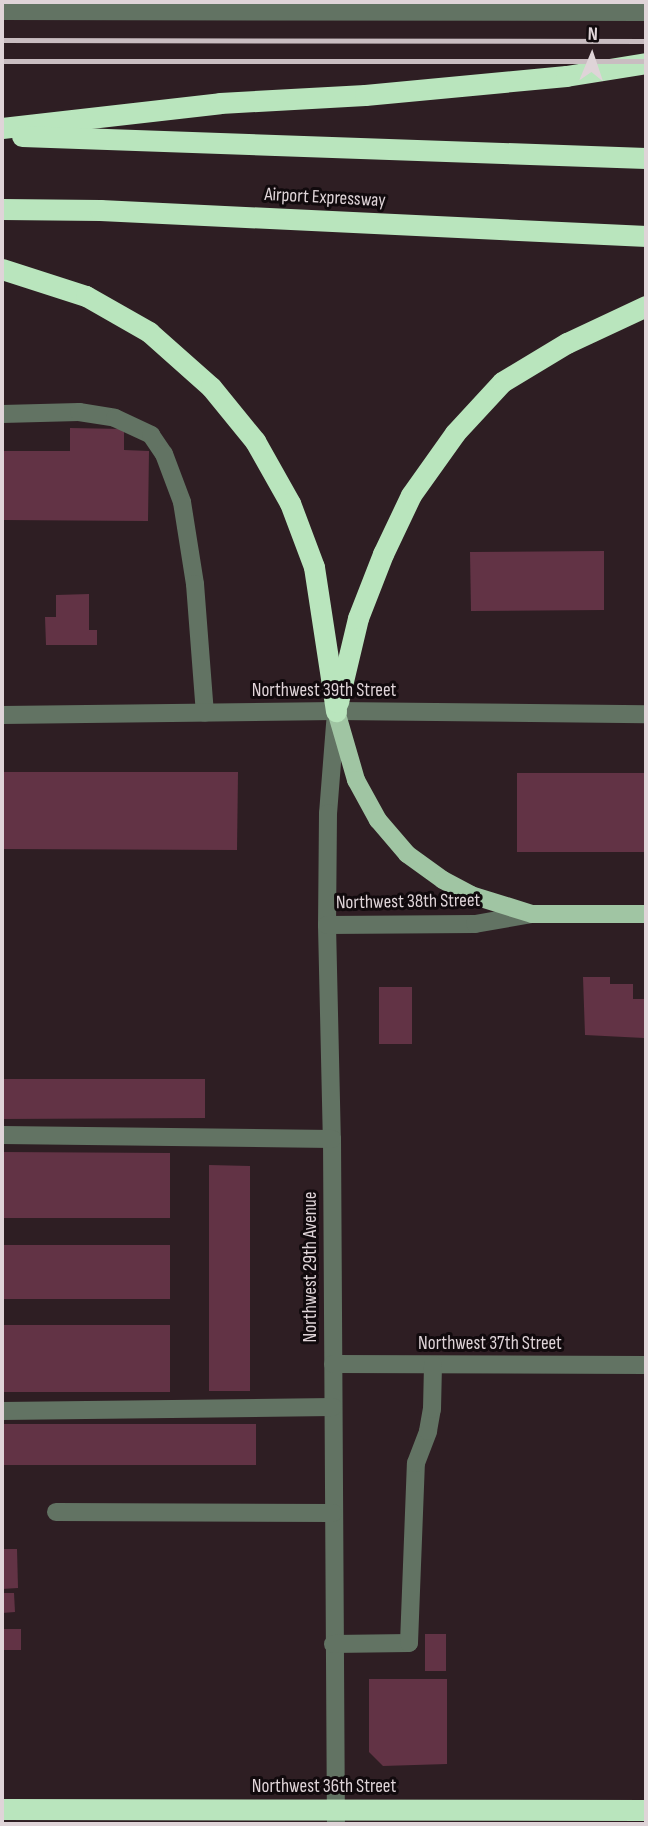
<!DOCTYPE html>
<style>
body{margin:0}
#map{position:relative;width:648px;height:1826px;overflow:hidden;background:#2e1e23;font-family:"Sofia Sans Condensed",sans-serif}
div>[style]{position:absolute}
.building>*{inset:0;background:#623345}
.minor>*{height:18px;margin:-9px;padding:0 9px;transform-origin:9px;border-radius:9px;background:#627363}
.major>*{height:18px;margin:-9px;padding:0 9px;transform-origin:9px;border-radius:9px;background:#a0c5a3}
.highway>*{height:21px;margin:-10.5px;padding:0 10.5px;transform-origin:10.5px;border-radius:10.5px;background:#b9e5bd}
.rail>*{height:5px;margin:-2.5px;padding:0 2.5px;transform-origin:2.5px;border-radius:2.5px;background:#c9bdc1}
span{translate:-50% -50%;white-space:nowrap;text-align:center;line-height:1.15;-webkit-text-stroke:6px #110a0d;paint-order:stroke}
.street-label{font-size:19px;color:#dfd4d8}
.frame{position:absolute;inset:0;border:4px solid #dfd4d8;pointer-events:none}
.north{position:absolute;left:557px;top:21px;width:70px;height:70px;-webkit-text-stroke:5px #110a0d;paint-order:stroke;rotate:2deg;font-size:19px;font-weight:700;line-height:28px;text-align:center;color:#dfd4d8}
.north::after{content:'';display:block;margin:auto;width:24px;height:32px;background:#dfd4d8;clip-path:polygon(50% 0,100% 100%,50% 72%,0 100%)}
</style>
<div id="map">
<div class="building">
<div style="clip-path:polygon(70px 428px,124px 429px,124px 450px,149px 451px,148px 521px,2px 520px,2px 451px,70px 451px)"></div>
<div style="clip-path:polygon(604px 551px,604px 610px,471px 611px,470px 552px)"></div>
<div style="clip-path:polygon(89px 594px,89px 630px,97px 630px,97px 645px,46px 645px,45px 617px,56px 617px,56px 595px)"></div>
<div style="clip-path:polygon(2px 772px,238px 772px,237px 850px,2px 849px)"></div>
<div style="clip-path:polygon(517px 773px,646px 773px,646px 852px,517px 852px)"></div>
<div style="clip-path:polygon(583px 977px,610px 977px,610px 984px,633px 984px,633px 999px,644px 999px,644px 1038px,585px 1035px)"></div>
<div style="clip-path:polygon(379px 987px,412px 987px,412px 1044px,379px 1044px)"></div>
<div style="clip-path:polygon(2px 1079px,205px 1079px,205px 1118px,2px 1119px)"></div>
<div style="clip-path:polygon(2px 1152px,170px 1153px,170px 1218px,2px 1218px)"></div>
<div style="clip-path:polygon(209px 1165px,250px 1166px,250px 1391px,209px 1391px)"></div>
<div style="clip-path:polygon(2px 1245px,170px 1245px,170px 1299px,2px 1299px)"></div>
<div style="clip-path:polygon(2px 1325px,170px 1325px,170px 1392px,2px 1392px)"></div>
<div style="clip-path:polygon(2px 1424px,256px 1424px,256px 1465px,2px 1465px)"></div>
<div style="clip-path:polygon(2px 1549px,17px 1549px,18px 1588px,2px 1589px)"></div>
<div style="clip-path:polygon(2px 1593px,14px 1593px,15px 1612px,2px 1613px)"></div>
<div style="clip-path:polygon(2px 1629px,21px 1629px,21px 1650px,2px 1650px)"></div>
<div style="clip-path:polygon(425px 1634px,446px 1634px,446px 1671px,425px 1671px)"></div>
<div style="clip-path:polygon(369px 1679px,447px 1679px,447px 1764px,383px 1766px,369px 1752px)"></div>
</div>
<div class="minor">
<div style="left:2px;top:11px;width:644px;rotate:0.09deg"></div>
<div style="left:2px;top:414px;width:77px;rotate:-1.5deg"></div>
<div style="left:79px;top:412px;width:36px;rotate:9deg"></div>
<div style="left:115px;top:418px;width:40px;rotate:25deg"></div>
<div style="left:151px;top:435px;width:23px;rotate:56deg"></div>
<div style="left:164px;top:454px;width:51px;rotate:69.4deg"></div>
<div style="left:182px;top:502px;width:83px;rotate:81deg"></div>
<div style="left:195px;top:584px;width:129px;rotate:85.6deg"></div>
<div style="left:336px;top:712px;width:101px;rotate:94.5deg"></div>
<div style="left:328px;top:813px;width:112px;rotate:90.5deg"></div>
<div style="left:327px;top:925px;width:214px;rotate:88.7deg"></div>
<div style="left:332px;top:1139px;width:685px;rotate:89.67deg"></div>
<div style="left:2px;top:715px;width:334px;rotate:-0.7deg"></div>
<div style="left:336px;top:711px;width:310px;rotate:0.6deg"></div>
<div style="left:327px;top:925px;width:148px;rotate:-0.4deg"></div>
<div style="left:475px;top:924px;width:58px;rotate:-10deg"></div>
<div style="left:2px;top:1135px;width:330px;rotate:0.7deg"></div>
<div style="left:333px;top:1364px;width:313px;rotate:0.2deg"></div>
<div style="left:2px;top:1411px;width:331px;rotate:-0.7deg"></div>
<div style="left:56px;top:1512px;width:277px;rotate:0.2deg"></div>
<div style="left:333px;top:1644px;width:76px;rotate:-0.8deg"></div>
<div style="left:409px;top:1643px;width:180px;rotate:-87.8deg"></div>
<div style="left:416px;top:1463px;width:34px;rotate:-69deg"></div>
<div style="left:428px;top:1431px;width:22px;rotate:-80deg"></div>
<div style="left:432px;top:1409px;width:44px;rotate:-88.7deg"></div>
</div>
<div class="major">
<div style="left:336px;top:711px;width:72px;rotate:73.8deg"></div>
<div style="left:356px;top:780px;width:46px;rotate:61.2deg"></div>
<div style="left:378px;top:820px;width:45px;rotate:49.5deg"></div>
<div style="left:407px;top:854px;width:44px;rotate:35.8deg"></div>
<div style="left:443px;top:880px;width:32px;rotate:28deg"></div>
<div style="left:471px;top:895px;width:64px;rotate:17.3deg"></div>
<div style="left:532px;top:914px;width:114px"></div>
</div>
<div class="highway">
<div style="left:2px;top:128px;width:219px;rotate:-6.5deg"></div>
<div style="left:220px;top:103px;width:145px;rotate:-3.2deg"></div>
<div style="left:365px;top:95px;width:202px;rotate:-5.4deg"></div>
<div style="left:566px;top:76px;width:81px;rotate:-9.2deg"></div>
<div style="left:22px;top:136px;width:624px;rotate:2.02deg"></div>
<div style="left:2px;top:209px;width:98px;rotate:0.6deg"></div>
<div style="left:100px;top:210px;width:547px;rotate:2.73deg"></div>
<div style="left:2px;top:269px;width:88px;rotate:17.8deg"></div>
<div style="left:86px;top:296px;width:73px;rotate:29.7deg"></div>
<div style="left:149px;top:332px;width:83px;rotate:41.6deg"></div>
<div style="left:211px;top:387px;width:70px;rotate:50.8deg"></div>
<div style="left:255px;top:441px;width:71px;rotate:60.6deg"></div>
<div style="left:290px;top:503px;width:68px;rotate:69.4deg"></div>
<div style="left:314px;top:567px;width:146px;rotate:81.3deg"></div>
<div style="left:338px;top:702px;width:86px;rotate:-76.6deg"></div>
<div style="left:358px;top:618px;width:69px;rotate:-68.7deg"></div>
<div style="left:383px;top:554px;width:65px;rotate:-64.6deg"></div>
<div style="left:411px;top:495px;width:76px;rotate:-54.6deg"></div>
<div style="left:455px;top:433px;width:69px;rotate:-47.3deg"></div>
<div style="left:502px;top:382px;width:76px;rotate:-31deg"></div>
<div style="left:567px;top:343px;width:87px;rotate:-25.1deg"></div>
<div style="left:2px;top:1809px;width:644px;rotate:0.09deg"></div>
</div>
<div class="rail">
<div style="left:2px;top:40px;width:644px;rotate:0.09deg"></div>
<div style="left:2px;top:61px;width:644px"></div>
</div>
<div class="street-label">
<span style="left:325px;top:198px;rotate:3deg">Airport Expressway</span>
<span style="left:324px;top:691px">Northwest 39th Street</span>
<span style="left:408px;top:902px;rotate:-1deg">Northwest 38th Street</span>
<span style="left:311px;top:1267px;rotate:-90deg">Northwest 29th Avenue</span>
<span style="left:490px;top:1344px">Northwest 37th Street</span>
<span style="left:324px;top:1787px">Northwest 36th Street</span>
</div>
<div class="frame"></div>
<div class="north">N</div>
</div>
